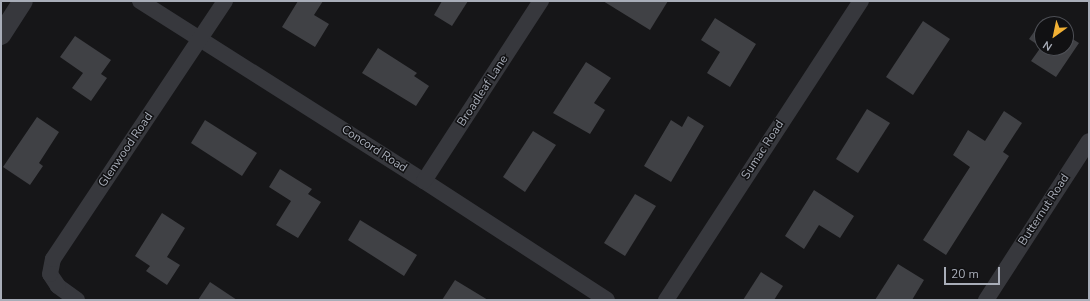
<!DOCTYPE html>
<style>
body{margin:0}
#map{position:relative;width:1090px;height:301px;overflow:hidden;background:#161618;font-family:"Nunito Sans",sans-serif}
div>[style]{position:absolute}
.building>*{inset:0;background:#404145}
.minor>*{height:16px;margin:-8px;padding:0 8px;transform-origin:8px;border-radius:8px;background:#37383d}
.tertiary>*{height:20px;margin:-10px;padding:0 10px;transform-origin:10px;border-radius:10px;background:#37383d}
span{translate:-50% -50%;white-space:nowrap;text-align:center;line-height:1.15;-webkit-text-stroke:3px #111113;paint-order:stroke}
.street-label{font-size:12px;color:#a8adb8}
.frame{position:absolute;inset:0;border:2px solid #a8adb8;pointer-events:none}
.north{position:absolute;left:1034px;top:16px;width:40px;height:40px;box-sizing:border-box;background:#111113;border:1px solid #4d4f55;border-radius:50%;rotate:213deg;font-size:11px;font-weight:700;line-height:16px;text-align:center;color:#a8adb8}
.north::after{content:'';display:block;margin:auto;width:14px;height:18px;background:#f2b134;clip-path:polygon(50% 0,100% 100%,50% 72%,0 100%)}
.scale{position:absolute;left:944px;top:267px;width:56px;height:18px;box-sizing:border-box;border:2px solid #a8adb8;border-top:0;padding-left:5px;font-size:12px;line-height:14px;white-space:nowrap;color:#a8adb8;-webkit-text-stroke:3px #111113;paint-order:stroke}
</style>
<div id="map">
<div class="building">
<div style="clip-path:polygon(298px 1px,323px 1px,314px 15px,329px 24px,315px 47px,282px 27px)"></div>
<div style="clip-path:polygon(442px 1px,468px 1px,452px 26px,434px 15px)"></div>
<div style="clip-path:polygon(603px 1px,668px 1px,650px 30px)"></div>
<div style="clip-path:polygon(715px 18px,756px 44px,730px 87px,707px 73px,720px 52px,701px 40px)"></div>
<div style="clip-path:polygon(1043px 19px,1050px 24px,1042px 24px,1042px 48px,1066px 48px,1066px 35px,1079px 43px,1056px 77px,1031px 61px,1041px 47px,1029px 39px)"></div>
<div style="clip-path:polygon(923px 21px,950px 39px,913px 95px,886px 77px)"></div>
<div style="clip-path:polygon(75px 36px,111px 60px,101px 74px,107px 78px,91px 101px,72px 88px,83px 73px,60px 57px)"></div>
<div style="clip-path:polygon(378px 48px,417px 73px,414px 76px,429px 86px,416px 106px,362px 73px)"></div>
<div style="clip-path:polygon(586px 62px,611px 78px,594px 103px,605px 110px,590px 134px,553px 113px)"></div>
<div style="clip-path:polygon(867px 109px,890px 123px,858px 173px,836px 159px)"></div>
<div style="clip-path:polygon(1004px 111px,1022px 123px,1003px 152px,1009px 156px,946px 255px,923px 240px,970px 167px,953px 155px,968px 130px,985px 141px)"></div>
<div style="clip-path:polygon(688px 116px,704px 126px,671px 182px,644px 166px,671px 120px,682px 127px)"></div>
<div style="clip-path:polygon(37px 117px,59px 132px,39px 163px,43px 166px,30px 185px,3px 167px)"></div>
<div style="clip-path:polygon(205px 120px,257px 153px,242px 176px,191px 143px)"></div>
<div style="clip-path:polygon(533px 131px,556px 145px,525px 192px,503px 177px)"></div>
<div style="clip-path:polygon(280px 169px,312px 189px,308px 194px,321px 202px,298px 238px,276px 225px,291px 201px,269px 187px)"></div>
<div style="clip-path:polygon(814px 190px,854px 216px,840px 238px,819px 225px,804px 249px,785px 236px)"></div>
<div style="clip-path:polygon(635px 194px,656px 206px,625px 256px,604px 243px)"></div>
<div style="clip-path:polygon(162px 213px,185px 228px,167px 257px,180px 265px,167px 285px,146px 271px,150px 266px,135px 256px)"></div>
<div style="clip-path:polygon(360px 220px,417px 255px,404px 276px,348px 240px)"></div>
<div style="clip-path:polygon(898px 264px,924px 280px,912px 300px,875px 300px)"></div>
<div style="clip-path:polygon(761px 272px,783px 286px,774px 300px,743px 300px)"></div>
<div style="clip-path:polygon(455px 280px,488px 300px,442px 300px)"></div>
<div style="clip-path:polygon(210px 282px,237px 300px,198px 300px)"></div>
</div>
<div class="minor">
<div style="left:140px;top:1px;width:336px;rotate:32.4deg"></div>
<div style="left:424px;top:181px;width:218px;rotate:33deg"></div>
<div style="left:424px;top:181px;width:215px;rotate:-57deg"></div>
<div style="left:77px;top:300px;width:24px;rotate:-144deg"></div>
<div style="left:58px;top:286px;width:14px;rotate:-124deg"></div>
<div style="left:50px;top:274px;width:15px;rotate:-79deg"></div>
<div style="left:53px;top:259px;width:310px;rotate:-56.3deg"></div>
<div style="left:666px;top:300px;width:357px;rotate:-56.9deg"></div>
<div style="left:986px;top:300px;width:189px;rotate:-57.1deg"></div>
</div>
<div class="tertiary">
<div style="left:1px;top:35px;width:40px;rotate:-57.1deg"></div>
</div>
<div class="street-label">
<span style="left:483px;top:91px;rotate:-57deg">Broadleaf Lane</span>
<span style="left:374px;top:149px;rotate:33deg">Concord Road</span>
<span style="left:126px;top:150px;rotate:-56deg">Glenwood Road</span>
<span style="left:763px;top:150px;rotate:-57deg">Sumac Road</span>
<span style="left:1044px;top:210px;rotate:-57deg">Butternut Road</span>
</div>
<div class="frame"></div>
<div class="north">N</div>
<div class="scale">20 m</div>
</div>
